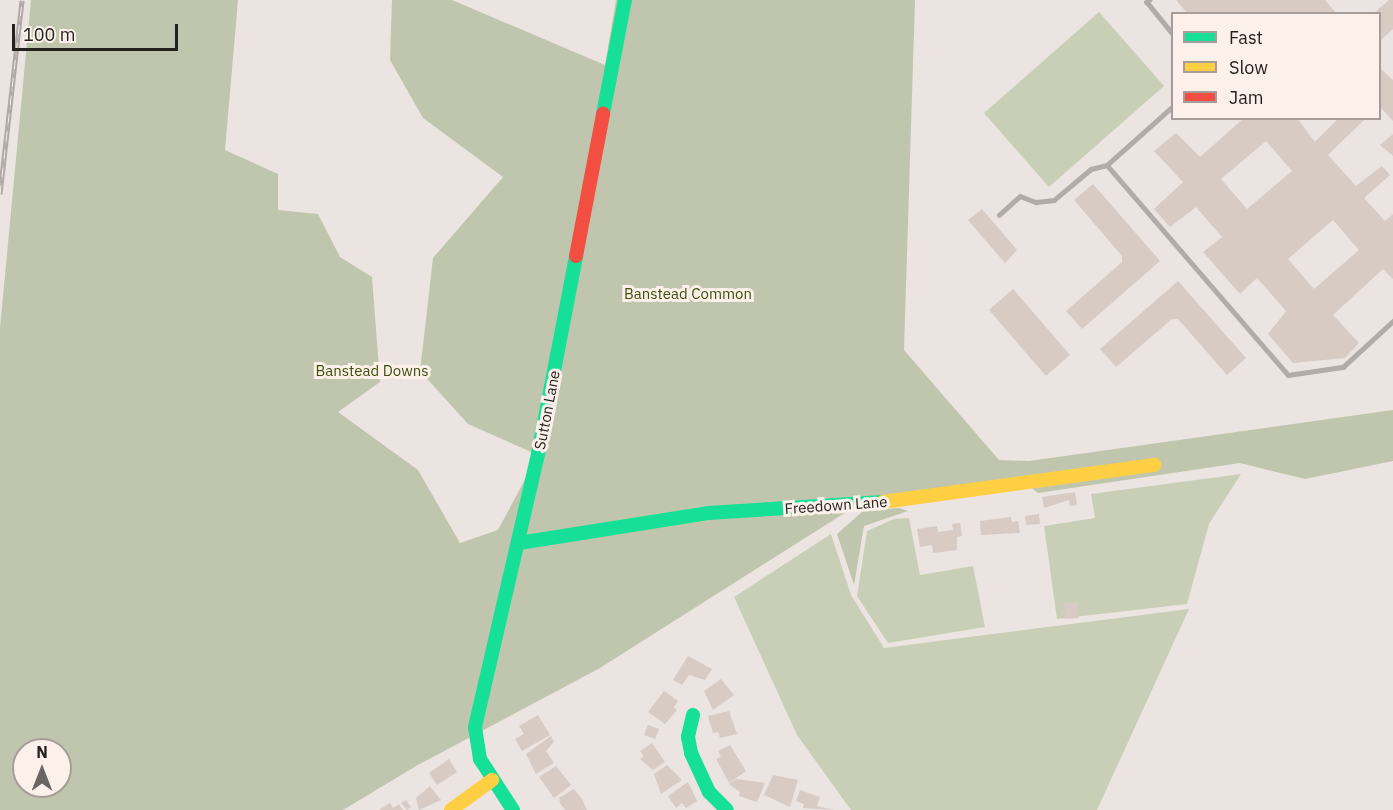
<!DOCTYPE html>
<style>
body{margin:0}
#map{position:relative;width:1393px;height:810px;overflow:hidden;background:#ebe4e0;font-family:"IBM Plex Sans",sans-serif}
div>[style]{position:absolute}
.green>*{inset:0;background:#c9cfb7}
.forest>*{inset:0;background:#c0c6ad}
.building>*{inset:0;background:#d7cbc4}
.lane>*{height:4.5px;margin:-2.25px;padding:0 2.25px;transform-origin:2.25px;border-radius:2.25px;background:#b2aba7}
.fast>*{height:14px;margin:-7px;padding:0 7px;transform-origin:7px;border-radius:7px;background:#16e098}
.slow>*{height:14px;margin:-7px;padding:0 7px;transform-origin:7px;border-radius:7px;background:#ffcf43}
.jam>*{height:14px;margin:-7px;padding:0 7px;transform-origin:7px;border-radius:7px;background:#f24e42}
.rail>*{height:5px;margin-top:-2.5px;transform-origin:0;background:repeating-linear-gradient(90deg,#fcf0ea 0 9px,#afa8a5 0 18px);box-sizing:border-box;border-block:2px solid #afa8a5}
span{translate:-50% -50%;white-space:nowrap;text-align:center;line-height:1.15;-webkit-text-stroke:6px #fcf0ea;paint-order:stroke}
.park-label{font-size:15px;color:#3c4f0b}
.street-label{font-size:15px;color:#25211e}
.legend{position:absolute;left:1171px;top:12px;width:210px;height:108px;box-sizing:border-box;background:#fcf0ea;border:2px solid #a69d98;margin:0;padding:8px 10px;list-style:none;font-size:18px;color:#25211e}
.legend li{display:flex;align-items:center;gap:12px;height:30px}
.legend b{width:30px;border:2px solid #a69d98}
.north{position:absolute;left:12px;top:738px;width:60px;height:60px;box-sizing:border-box;background:#fcf0ea;border:2px solid #a69d98;border-radius:50%;rotate:0deg;font-size:16px;font-weight:700;line-height:24px;text-align:center;color:#25211e}
.north::after{content:'';display:block;margin:auto;width:21px;height:27px;background:#6a6562;clip-path:polygon(50% 0,100% 100%,50% 72%,0 100%)}
.scale{position:absolute;left:12px;top:24px;width:166px;height:27px;box-sizing:border-box;border:3px solid #25211e;border-top:0;padding-left:8px;font-size:18px;line-height:21px;white-space:nowrap;color:#25211e;-webkit-text-stroke:4px #fcf0ea;paint-order:stroke}
</style>
<div id="map">
<div class="green">
<div style="clip-path:polygon(1099px 12px,1164px 86px,1049px 187px,984px 113px)"></div>
<div style="clip-path:polygon(1241px 474px,1209px 524px,1187px 604px,1057px 619px,1044px 526px,1095px 518px,1091px 494px)"></div>
<div style="clip-path:polygon(909px 518px,920px 575px,973px 566px,985px 627px,888px 643px,857px 596px,867px 531px,894px 519px)"></div>
<div style="clip-path:polygon(831px 534px,851px 595px,884px 648px,1189px 609px,1097px 810px,851px 810px,797px 735px,734px 597px)"></div>
</div>
<div class="forest">
<div style="clip-path:polygon(evenodd,31px 0,238px 0,225px 150px,278px 174px,278px 210px,318px 214px,340px 257px,372px 277px,380px 382px,338px 412px,418px 470px,460px 543px,498px 530px,538px 455px,468px 424px,420px 371px,433px 258px,503px 177px,423px 118px,390px 60px,392px 0,452px 0,605px 65px,616px 0,915px 0,904px 350px,999px 460px,1029px 461px,1393px 410px,1393px 461px,1305px 479px,1240px 463px,1038px 493px,1023px 481px,862px 502px,600px 668px,416px 766px,343px 810px,0 810px,0 328px,31px 0,24px 750px,60px 750px,60px 786px,24px 786px,24px 750px)"></div>
<div style="clip-path:polygon(899px 508px,908px 511px,864px 526px,854px 585px,837px 534px,863px 511px)"></div>
</div>
<div class="building">
<div style="clip-path:polygon(1176px 0,1325px 0,1337px 14px,1188px 14px)"></div>
<div style="clip-path:polygon(1389px 0,1393px 0,1393px 29px,1380px 41px,1380px 14px,1373px 14px)"></div>
<div style="clip-path:polygon(1380px 68px,1393px 80px,1393px 121px,1380px 107px)"></div>
<div style="clip-path:polygon(evenodd,1244px 118px,1297px 118px,1315px 142px,1339px 118px,1366px 118px,1328px 155px,1356px 186px,1382px 166px,1390px 175px,1364px 198px,1385px 221px,1393px 214px,1393px 279px,1383px 269px,1333px 315px,1359px 343px,1345px 358px,1293px 363px,1268px 334px,1286px 311px,1257px 278px,1240px 294px,1203px 252px,1222px 237px,1196px 207px,1170px 227px,1154px 209px,1183px 182px,1154px 151px,1176px 133px,1200px 157px,1244px 118px,1266px 141px,1292px 171px,1247px 209px,1221px 179px,1266px 141px,1244px 118px,1333px 220px,1359px 250px,1314px 289px,1288px 259px,1333px 220px)"></div>
<div style="clip-path:polygon(1393px 134px,1393px 156px,1380px 145px)"></div>
<div style="clip-path:polygon(1093px 184px,1160px 261px,1082px 329px,1066px 311px,1122px 262px,1122px 256px,1074px 200px)"></div>
<div style="clip-path:polygon(982px 209px,1017px 250px,1005px 263px,968px 220px)"></div>
<div style="clip-path:polygon(1178px 281px,1246px 358px,1227px 375px,1178px 319px,1172px 319px,1116px 367px,1100px 349px)"></div>
<div style="clip-path:polygon(1013px 289px,1070px 355px,1046px 376px,989px 310px)"></div>
<div style="clip-path:polygon(1075px 492px,1077px 505px,1070px 506px,1069px 500px,1044px 508px,1042px 497px)"></div>
<div style="clip-path:polygon(1039px 514px,1040px 524px,1026px 525px,1025px 516px)"></div>
<div style="clip-path:polygon(1011px 517px,1012px 522px,1018px 521px,1020px 533px,981px 535px,980px 521px)"></div>
<div style="clip-path:polygon(960px 523px,962px 536px,957px 537px,957px 550px,933px 553px,932px 545px,920px 547px,917px 529px,937px 526px,938px 532px,953px 530px,952px 524px)"></div>
<div style="clip-path:polygon(1077px 602px,1079px 618px,1065px 619px,1064px 603px)"></div>
<div style="clip-path:polygon(688px 656px,712px 669px,705px 680px,689px 675px,682px 685px,673px 680px)"></div>
<div style="clip-path:polygon(721px 679px,734px 695px,713px 710px,704px 691px)"></div>
<div style="clip-path:polygon(664px 691px,678px 701px,674px 707px,677px 710px,665px 724px,648px 712px)"></div>
<div style="clip-path:polygon(729px 711px,737px 734px,720px 738px,718px 732px,713px 733px,708px 716px)"></div>
<div style="clip-path:polygon(538px 715px,550px 735px,522px 751px,515px 739px,524px 734px,519px 726px)"></div>
<div style="clip-path:polygon(648px 725px,659px 729px,655px 739px,644px 735px)"></div>
<div style="clip-path:polygon(551px 736px,554px 742px,546px 751px,554px 763px,536px 774px,526px 754px)"></div>
<div style="clip-path:polygon(652px 743px,665px 762px,653px 770px,640px 759px,644px 756px,640px 751px)"></div>
<div style="clip-path:polygon(730px 745px,746px 771px,729px 783px,716px 759px,721px 757px,718px 751px)"></div>
<div style="clip-path:polygon(449px 759px,457px 772px,437px 785px,429px 773px)"></div>
<div style="clip-path:polygon(667px 765px,682px 780px,661px 794px,654px 774px)"></div>
<div style="clip-path:polygon(556px 766px,571px 785px,554px 798px,539px 777px)"></div>
<div style="clip-path:polygon(773px 775px,798px 780px,790px 807px,764px 795px)"></div>
<div style="clip-path:polygon(736px 779px,765px 783px,757px 802px,739px 796px,740px 792px,729px 784px)"></div>
<div style="clip-path:polygon(688px 782px,697px 801px,686px 808px,682px 803px,676px 808px,668px 796px)"></div>
<div style="clip-path:polygon(430px 786px,441px 800px,419px 810px,416px 798px)"></div>
<div style="clip-path:polygon(574px 789px,582px 799px,587px 810px,565px 810px,560px 803px,559px 798px)"></div>
<div style="clip-path:polygon(800px 790px,820px 797px,817px 806px,834px 810px,803px 808px,804px 804px,796px 801px)"></div>
<div style="clip-path:polygon(406px 800px,411px 807px,407px 810px,401px 803px)"></div>
<div style="clip-path:polygon(390px 803px,393px 808px,399px 804px,403px 810px,379px 810px)"></div>
</div>
<div class="lane">
<div style="left:1150px;top:0;width:4px;rotate:146deg"></div>
<div style="left:1147px;top:2px;width:40px;rotate:51deg"></div>
<div style="left:1107px;top:165px;width:277px;rotate:49.2deg"></div>
<div style="left:1288px;top:375px;width:56px;rotate:-8.3deg"></div>
<div style="left:1343px;top:367px;width:68px;rotate:-42.6deg"></div>
<div style="left:999px;top:215px;width:28px;rotate:-42deg"></div>
<div style="left:1020px;top:196px;width:17px;rotate:21deg"></div>
<div style="left:1036px;top:202px;width:18px;rotate:-6deg"></div>
<div style="left:1054px;top:200px;width:48px;rotate:-40deg"></div>
<div style="left:1091px;top:169px;width:16px;rotate:-14deg"></div>
<div style="left:1107px;top:165px;width:87px;rotate:-41.7deg"></div>
</div>
<div class="fast">
<div style="left:603px;top:114px;width:116px;rotate:-79.1deg"></div>
<div style="left:519px;top:543px;width:191px;rotate:-9deg"></div>
<div style="left:708px;top:513px;width:175px;rotate:-3.6deg"></div>
<div style="left:693px;top:715px;width:23px;rotate:103deg"></div>
<div style="left:688px;top:737px;width:16px;rotate:79deg"></div>
<div style="left:691px;top:753px;width:43px;rotate:65.2deg"></div>
<div style="left:709px;top:792px;width:25px;rotate:45deg"></div>
<div style="left:513px;top:810px;width:61px;rotate:-122.9deg"></div>
<div style="left:480px;top:759px;width:32px;rotate:-99deg"></div>
<div style="left:475px;top:727px;width:280px;rotate:-77deg"></div>
<div style="left:538px;top:454px;width:202px;rotate:-79.1deg"></div>
</div>
<div class="slow">
<div style="left:883px;top:502px;width:274px;rotate:-7.8deg"></div>
<div style="left:451px;top:810px;width:51px;rotate:-36.2deg"></div>
</div>
<div class="jam">
<div style="left:576px;top:256px;width:145px;rotate:-79.2deg"></div>
</div>
<div class="rail">
<div style="left:0;top:194px;width:195px;rotate:-83.5deg"></div>
</div>
<div class="park-label">
<span style="left:688px;top:294px">Banstead Common</span>
<span style="left:372px;top:371px">Banstead Downs</span>
</div>
<div class="street-label">
<span style="left:547px;top:410px;rotate:-79deg">Sutton Lane</span>
<span style="left:836px;top:505px;rotate:-4deg">Freedown Lane</span>
</div>
<ul class="legend">
<li><b style="height:8px;background:#16e098"></b>Fast</li>
<li><b style="height:8px;background:#ffcf43"></b>Slow</li>
<li><b style="height:8px;background:#f24e42"></b>Jam</li>
</ul>
<div class="north">N</div>
<div class="scale">100 m</div>
</div>
